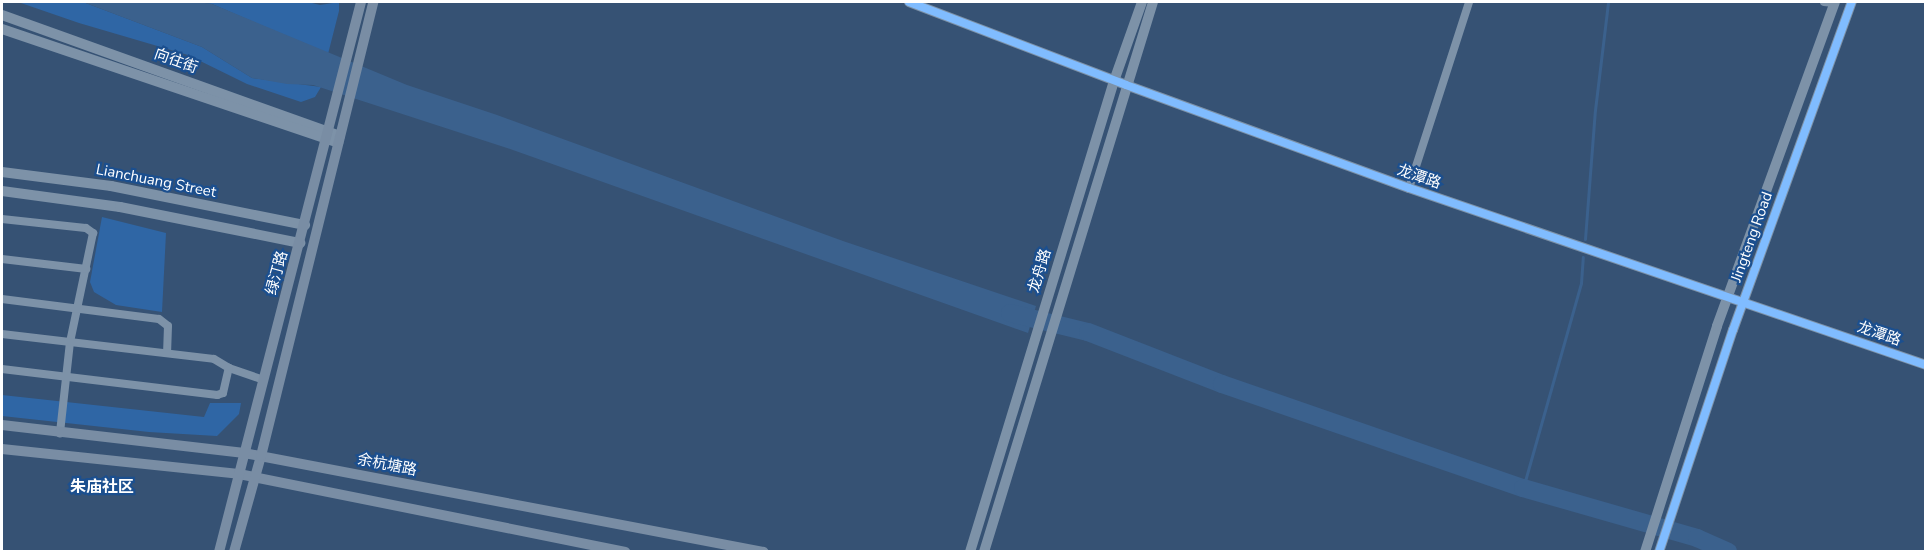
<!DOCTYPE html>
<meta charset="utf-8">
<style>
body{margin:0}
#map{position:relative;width:1927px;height:553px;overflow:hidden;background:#365274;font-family:"Nunito Sans","Noto Sans SC",sans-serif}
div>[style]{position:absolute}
.green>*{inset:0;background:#2f66a5}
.water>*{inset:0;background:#3b618d}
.stream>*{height:3px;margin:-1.5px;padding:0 1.5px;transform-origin:1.5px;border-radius:1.5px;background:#3b618d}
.river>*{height:18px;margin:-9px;padding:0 9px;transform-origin:9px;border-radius:9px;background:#3b618d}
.minor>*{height:8px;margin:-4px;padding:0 4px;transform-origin:4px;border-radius:4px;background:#7d92a8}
.tertiary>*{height:10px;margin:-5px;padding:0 5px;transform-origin:5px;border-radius:5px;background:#7d92a8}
.secondary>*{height:10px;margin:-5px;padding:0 5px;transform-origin:5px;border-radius:5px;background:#798da4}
.cycleway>*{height:8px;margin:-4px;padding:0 4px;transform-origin:4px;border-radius:4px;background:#80bcff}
span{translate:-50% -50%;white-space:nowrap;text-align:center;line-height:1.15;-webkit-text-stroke:4.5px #1b4f8f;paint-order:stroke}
.street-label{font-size:15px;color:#fff}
.neighbourhood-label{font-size:16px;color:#fff;font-weight:700}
.frame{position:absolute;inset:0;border:3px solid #fff;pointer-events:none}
</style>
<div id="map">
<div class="green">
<div style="clip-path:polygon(18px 2px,83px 2px,202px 47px,252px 78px,321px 87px,315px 97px,301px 102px,247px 84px,188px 55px,79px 23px)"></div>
<div style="clip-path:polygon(197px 2px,308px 2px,320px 5px,339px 2px,339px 11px,328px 54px,212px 4px)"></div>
<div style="clip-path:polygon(102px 217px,166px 233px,162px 312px,116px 305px,94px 292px,90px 282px)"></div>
<div style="clip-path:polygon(2px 395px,204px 417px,210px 403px,241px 403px,239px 414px,217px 436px,149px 432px,2px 416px)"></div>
</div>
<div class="water">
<div style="clip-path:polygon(83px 2px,197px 2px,212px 4px,407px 85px,497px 115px,843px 241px,1036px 306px,1028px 333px,507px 148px,313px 85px,287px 84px,252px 78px,202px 47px)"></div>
</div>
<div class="stream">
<div style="left:1585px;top:239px;width:129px;rotate:-85.6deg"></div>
<div style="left:1595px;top:110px;width:109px;rotate:-83.1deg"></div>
<div style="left:1523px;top:488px;width:213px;rotate:-74.2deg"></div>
<div style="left:1581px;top:283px;width:26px;rotate:-86deg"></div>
</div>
<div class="river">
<div style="left:1010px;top:313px;width:80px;rotate:13.7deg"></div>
<div style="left:1088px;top:332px;width:144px;rotate:21.2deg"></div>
<div style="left:1222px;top:384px;width:318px;rotate:19.1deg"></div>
<div style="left:1523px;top:488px;width:181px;rotate:16deg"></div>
<div style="left:1697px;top:538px;width:34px;rotate:24deg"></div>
</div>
<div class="minor">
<div style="left:1824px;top:2px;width:10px;rotate:6deg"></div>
<div style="left:1409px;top:188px;width:195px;rotate:-72.1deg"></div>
<div style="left:2px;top:219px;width:84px;rotate:6.1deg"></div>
<div style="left:86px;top:228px;width:9px;rotate:36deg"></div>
<div style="left:93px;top:233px;width:111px;rotate:101.9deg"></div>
<div style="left:70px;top:342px;width:92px;rotate:96.3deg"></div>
<div style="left:2px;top:259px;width:85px;rotate:6.8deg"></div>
<div style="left:2px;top:299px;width:158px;rotate:7.3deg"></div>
<div style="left:159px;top:319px;width:11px;rotate:38deg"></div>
<div style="left:168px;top:326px;width:27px;rotate:92deg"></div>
<div style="left:2px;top:334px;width:213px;rotate:6.7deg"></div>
<div style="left:214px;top:359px;width:17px;rotate:31deg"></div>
<div style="left:229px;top:368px;width:37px;rotate:19deg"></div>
<div style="left:2px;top:369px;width:217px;rotate:6.9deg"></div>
<div style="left:217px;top:395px;width:6px;rotate:-18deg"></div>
<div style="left:223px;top:393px;width:26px;rotate:-77deg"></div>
</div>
<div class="tertiary">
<div style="left:909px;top:2px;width:232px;rotate:20.9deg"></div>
<div style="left:1126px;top:85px;width:301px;rotate:20deg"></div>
<div style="left:1409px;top:188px;width:546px;rotate:18.9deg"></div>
<div style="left:2px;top:15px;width:359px;rotate:19.7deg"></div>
<div style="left:2px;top:29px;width:355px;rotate:18.7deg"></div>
<div style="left:2px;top:172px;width:110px;rotate:7.3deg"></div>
<div style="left:111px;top:186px;width:198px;rotate:11.4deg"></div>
<div style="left:2px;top:191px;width:119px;rotate:7.7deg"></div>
<div style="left:120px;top:207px;width:184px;rotate:11.3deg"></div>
<div style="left:970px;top:552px;width:493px;rotate:-73deg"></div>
<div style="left:1114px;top:81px;width:84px;rotate:-70.5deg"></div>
<div style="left:984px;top:552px;width:575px;rotate:-72.92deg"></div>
<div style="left:1645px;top:552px;width:237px;rotate:-72.3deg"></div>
<div style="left:1717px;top:326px;width:345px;rotate:-70deg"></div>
<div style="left:1659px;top:552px;width:234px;rotate:-71.6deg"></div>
<div style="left:1733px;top:330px;width:349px;rotate:-70.1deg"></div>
</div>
<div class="secondary">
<div style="left:2px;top:425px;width:244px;rotate:6.6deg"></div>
<div style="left:244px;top:453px;width:529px;rotate:10.78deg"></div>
<div style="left:2px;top:449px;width:238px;rotate:6deg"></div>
<div style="left:239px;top:474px;width:394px;rotate:11.4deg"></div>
<div style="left:219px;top:552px;width:568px;rotate:-75.52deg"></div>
<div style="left:234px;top:552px;width:100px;rotate:-74.3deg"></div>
<div style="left:261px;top:456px;width:468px;rotate:-76.1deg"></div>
</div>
<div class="cycleway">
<div style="left:909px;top:2px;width:232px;rotate:20.9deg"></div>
<div style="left:1126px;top:85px;width:301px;rotate:20deg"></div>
<div style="left:1409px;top:188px;width:546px;rotate:18.9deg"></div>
<div style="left:1659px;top:552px;width:234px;rotate:-71.6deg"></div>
<div style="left:1733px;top:330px;width:349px;rotate:-70.1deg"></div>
</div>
<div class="street-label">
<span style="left:176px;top:61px;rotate:20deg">向往街</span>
<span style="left:1419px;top:177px;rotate:19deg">龙潭路</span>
<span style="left:156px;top:181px;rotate:11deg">Lianchuang Street</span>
<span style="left:1752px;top:237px;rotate:-70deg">Jingteng Road</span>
<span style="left:1040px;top:271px;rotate:-73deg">龙舟路</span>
<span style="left:277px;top:273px;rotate:-75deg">绿汀路</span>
<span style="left:1879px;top:334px;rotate:19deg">龙潭路</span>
<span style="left:387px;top:465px;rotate:11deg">余杭塘路</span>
</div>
<div class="neighbourhood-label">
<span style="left:102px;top:487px">朱庙社区</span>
</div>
<div class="frame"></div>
</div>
